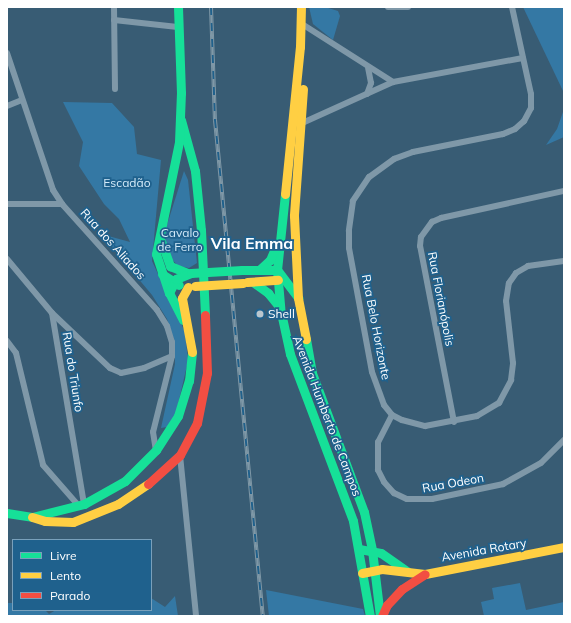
<!DOCTYPE html>
<meta charset="utf-8">
<style>
body{margin:0}
#map{position:relative;width:571px;height:623px;overflow:hidden;background:#385c74;font-family:Mulish,sans-serif}
div>[style]{position:absolute}
.green>*{inset:0;background:#3478a4}
.street>*{height:6px;margin:-3px;padding:0 3px;transform-origin:3px;border-radius:3px;background:#7f98a8}
.fast>*{height:9px;margin:-4.5px;padding:0 4.5px;transform-origin:4.5px;border-radius:4.5px;background:#16e098}
.slow>*{height:9px;margin:-4.5px;padding:0 4.5px;transform-origin:4.5px;border-radius:4.5px;background:#ffcf43}
.jam>*{height:9px;margin:-4.5px;padding:0 4.5px;transform-origin:4.5px;border-radius:4.5px;background:#f24e42}
.rail>*{height:4px;margin-top:-2px;transform-origin:0;background:repeating-linear-gradient(90deg,#1f618d 0 8px,#7f98a7 0 16px);box-sizing:border-box;border-block:1px solid #7f98a7}
.fast-bridge>*{height:9px;margin:-4.5px;padding:0 4.5px;transform-origin:4.5px;border-radius:4.5px;background:#16e098}
.slow-bridge>*{height:9px;margin:-4.5px;padding:0 4.5px;transform-origin:4.5px;border-radius:4.5px;background:#ffcf43}
.dots>*{width:11px;height:11px;translate:-50% -50%;box-sizing:border-box;border:2px solid #1f618d;border-radius:50%}
span{translate:-50% -50%;white-space:nowrap;text-align:center;line-height:1.15;-webkit-text-stroke:3.5px #1f618d;paint-order:stroke}
.park-label{font-size:12px;color:#d3eaf9}
.street-label{font-size:12px;color:#fff}
.poi-label{font-size:12px;color:#fff}
.left{translate:0 -50%;text-align:left}
.district-label{font-size:16px;color:#fff;font-weight:700}
.frame{position:absolute;inset:0;border:8px solid #fff;pointer-events:none}
.legend{position:absolute;left:12px;top:539px;width:140px;height:72px;box-sizing:border-box;background:#1f618d;border:1px solid #79a0bb;margin:0;padding:5px 7px;list-style:none;font-size:12px;color:#fff}
.legend li{display:flex;align-items:center;gap:8px;height:20px}
.legend b{width:20px;border:1px solid #79a0bb}
</style>
<div id="map">
<div class="green">
<div style="clip-path:polygon(309px 7px,325px 7px,338px 11px,340px 16px,333px 40px,313px 24px)"></div>
<div style="clip-path:polygon(523px 7px,564px 7px,564px 93px)"></div>
<div style="clip-path:polygon(63px 102px,112px 103px,134px 127px,137px 154px,161px 160px,152px 261px,185px 332px,188px 361px,176px 413px,167px 427px,161px 428px,175px 364px,175px 343px,167px 319px,152px 295px,101px 234px,130px 242px,119px 219px,104px 204px,79px 166px,83px 142px)"></div>
<div style="clip-path:polygon(564px 109px,564px 137px,546px 145px,557px 129px)"></div>
<div style="clip-path:polygon(184px 171px,188px 180px,197px 263px,189px 268px,178px 266px,169px 256px,165px 241px,166px 228px)"></div>
<div style="clip-path:polygon(520px 583px,526px 610px,564px 602px,564px 616px,484px 616px,481px 602px,494px 599px,492px 588px)"></div>
<div style="clip-path:polygon(266px 590px,363px 609px,365px 616px,269px 616px)"></div>
<div style="clip-path:polygon(175px 596px,178px 616px,7px 616px,7px 603px,13px 603px,13px 610px,45px 610px,49px 614px,56px 610px,151px 610px,151px 598px,165px 607px)"></div>
</div>
<div class="street">
<div style="left:114px;top:7px;width:82px;rotate:89.3deg"></div>
<div style="left:388px;top:7px;width:20px"></div>
<div style="left:512px;top:7px;width:89px;rotate:77.7deg"></div>
<div style="left:531px;top:94px;width:14px;rotate:90deg"></div>
<div style="left:531px;top:108px;width:15px;rotate:118deg"></div>
<div style="left:524px;top:121px;width:12px;rotate:138deg"></div>
<div style="left:515px;top:129px;width:13px;rotate:157deg"></div>
<div style="left:503px;top:134px;width:92px;rotate:168.7deg"></div>
<div style="left:413px;top:152px;width:20px;rotate:160deg"></div>
<div style="left:394px;top:159px;width:31px;rotate:144deg"></div>
<div style="left:369px;top:177px;width:29px;rotate:124deg"></div>
<div style="left:353px;top:201px;width:30px;rotate:98deg"></div>
<div style="left:349px;top:231px;width:17px;rotate:90deg"></div>
<div style="left:349px;top:248px;width:126px;rotate:79.5deg"></div>
<div style="left:372px;top:372px;width:35px;rotate:70deg"></div>
<div style="left:384px;top:405px;width:13px;rotate:51deg"></div>
<div style="left:392px;top:415px;width:11px;rotate:27deg"></div>
<div style="left:402px;top:420px;width:24px;rotate:15deg"></div>
<div style="left:425px;top:426px;width:53px;rotate:-10.9deg"></div>
<div style="left:477px;top:416px;width:26px;rotate:-31deg"></div>
<div style="left:499px;top:403px;width:26px;rotate:-62deg"></div>
<div style="left:511px;top:380px;width:17px;rotate:-83deg"></div>
<div style="left:513px;top:363px;width:62px;rotate:-96.4deg"></div>
<div style="left:506px;top:301px;width:18px;rotate:-81deg"></div>
<div style="left:509px;top:283px;width:12px;rotate:-55deg"></div>
<div style="left:516px;top:273px;width:14px;rotate:-30deg"></div>
<div style="left:528px;top:266px;width:36px;rotate:-8deg"></div>
<div style="left:114px;top:20px;width:64px;rotate:6.2deg"></div>
<div style="left:302px;top:24px;width:108px;rotate:32.5deg"></div>
<div style="left:7px;top:53px;width:145px;rotate:71.4deg"></div>
<div style="left:53px;top:190px;width:17px;rotate:57deg"></div>
<div style="left:62px;top:204px;width:142px;rotate:48.1deg"></div>
<div style="left:157px;top:310px;width:19px;rotate:58deg"></div>
<div style="left:167px;top:326px;width:17px;rotate:73deg"></div>
<div style="left:172px;top:342px;width:14px;rotate:90deg"></div>
<div style="left:172px;top:356px;width:78px;rotate:104deg"></div>
<div style="left:153px;top:432px;width:18px;rotate:81deg"></div>
<div style="left:367px;top:94px;width:12px;rotate:-70deg"></div>
<div style="left:371px;top:83px;width:15px;rotate:-101deg"></div>
<div style="left:7px;top:106px;width:16px;rotate:-22deg"></div>
<div style="left:300px;top:124px;width:102px;rotate:-24.3deg"></div>
<div style="left:393px;top:82px;width:132px;rotate:-10.5deg"></div>
<div style="left:7px;top:204px;width:55px"></div>
<div style="left:7px;top:259px;width:70px;rotate:50.2deg"></div>
<div style="left:52px;top:313px;width:194px;rotate:80.5deg"></div>
<div style="left:52px;top:313px;width:80px;rotate:43.5deg"></div>
<div style="left:110px;top:368px;width:12px;rotate:24deg"></div>
<div style="left:121px;top:373px;width:24px;rotate:-12deg"></div>
<div style="left:144px;top:368px;width:30px;rotate:-23deg"></div>
<div style="left:7px;top:341px;width:15px;rotate:53deg"></div>
<div style="left:16px;top:353px;width:115px;rotate:76.4deg"></div>
<div style="left:43px;top:465px;width:53px;rotate:48.8deg"></div>
<div style="left:392px;top:415px;width:30px;rotate:117deg"></div>
<div style="left:378px;top:442px;width:28px;rotate:90deg"></div>
<div style="left:378px;top:470px;width:13px;rotate:63deg"></div>
<div style="left:384px;top:482px;width:15px;rotate:48deg"></div>
<div style="left:394px;top:493px;width:14px;rotate:25deg"></div>
<div style="left:407px;top:499px;width:25px"></div>
<div style="left:432px;top:499px;width:73px;rotate:-11.9deg"></div>
<div style="left:503px;top:484px;width:43px;rotate:-28.9deg"></div>
<div style="left:541px;top:463px;width:33px;rotate:-45deg"></div>
<div style="left:454px;top:422px;width:179px;rotate:-100.9deg"></div>
<div style="left:420px;top:246px;width:9px;rotate:-84deg"></div>
<div style="left:421px;top:237px;width:19px;rotate:-54deg"></div>
<div style="left:432px;top:222px;width:10px;rotate:-24deg"></div>
<div style="left:441px;top:218px;width:126px;rotate:-12.4deg"></div>
<div style="left:180px;top:455px;width:162px;rotate:84.3deg"></div>
</div>
<div class="fast">
<div style="left:181px;top:120px;width:53px;rotate:74.6deg"></div>
<div style="left:195px;top:171px;width:59px;rotate:84.2deg"></div>
<div style="left:201px;top:230px;width:85px;rotate:87.3deg"></div>
<div style="left:285px;top:194px;width:76px;rotate:96deg"></div>
<div style="left:277px;top:270px;width:38px;rotate:85deg"></div>
<div style="left:280px;top:308px;width:47px;rotate:77.7deg"></div>
<div style="left:290px;top:354px;width:178px;rotate:69.3deg"></div>
<div style="left:353px;top:521px;width:97px;rotate:79.9deg"></div>
<div style="left:161px;top:241px;width:27px;rotate:70deg"></div>
<div style="left:170px;top:266px;width:18px;rotate:22deg"></div>
<div style="left:242px;top:270px;width:35px"></div>
<div style="left:259px;top:270px;width:15px;rotate:-42deg"></div>
<div style="left:270px;top:260px;width:15px;rotate:-67deg"></div>
<div style="left:278px;top:271px;width:34px;rotate:53deg"></div>
<div style="left:162px;top:274px;width:20px;rotate:33deg"></div>
<div style="left:253px;top:282px;width:19px;rotate:36deg"></div>
<div style="left:268px;top:293px;width:19px;rotate:51deg"></div>
<div style="left:169px;top:293px;width:41px;rotate:-108.4deg"></div>
<div style="left:156px;top:254px;width:114px;rotate:-78.4deg"></div>
<div style="left:179px;top:142px;width:49px;rotate:-87.7deg"></div>
<div style="left:181px;top:93px;width:86px;rotate:-92deg"></div>
<div style="left:183px;top:320px;width:30px;rotate:-117deg"></div>
<div style="left:169px;top:293px;width:16px;rotate:-63deg"></div>
<div style="left:176px;top:279px;width:16px;rotate:-22deg"></div>
<div style="left:306px;top:339px;width:35px;rotate:80deg"></div>
<div style="left:312px;top:373px;width:148px;rotate:69.5deg"></div>
<div style="left:364px;top:512px;width:39px;rotate:78deg"></div>
<div style="left:372px;top:550px;width:66px;rotate:83.1deg"></div>
<div style="left:7px;top:513px;width:25px;rotate:9deg"></div>
<div style="left:32px;top:517px;width:54px;rotate:-14deg"></div>
<div style="left:84px;top:504px;width:47px;rotate:-29.3deg"></div>
<div style="left:125px;top:481px;width:44px;rotate:-45deg"></div>
<div style="left:156px;top:450px;width:40px;rotate:-57.1deg"></div>
<div style="left:178px;top:416px;width:37px;rotate:-73deg"></div>
<div style="left:189px;top:381px;width:29px;rotate:-84deg"></div>
<div style="left:359px;top:549px;width:22px;rotate:10deg"></div>
<div style="left:381px;top:553px;width:33px;rotate:35deg"></div>
</div>
<div class="slow">
<div style="left:303px;top:89px;width:127px;rotate:94.1deg"></div>
<div style="left:294px;top:216px;width:82px;rotate:87.2deg"></div>
<div style="left:298px;top:298px;width:42px;rotate:79deg"></div>
<div style="left:285px;top:194px;width:148px;rotate:-84.2deg"></div>
<div style="left:300px;top:47px;width:40px;rotate:-88.6deg"></div>
<div style="left:247px;top:282px;width:31px;rotate:-4deg"></div>
<div style="left:188px;top:287px;width:13px;rotate:119deg"></div>
<div style="left:182px;top:298px;width:55px;rotate:79.5deg"></div>
<div style="left:32px;top:517px;width:14px;rotate:17deg"></div>
<div style="left:45px;top:521px;width:28px;rotate:2deg"></div>
<div style="left:73px;top:522px;width:48px;rotate:-21.8deg"></div>
<div style="left:118px;top:504px;width:36px;rotate:-34deg"></div>
<div style="left:362px;top:573px;width:20px;rotate:-11deg"></div>
<div style="left:382px;top:569px;width:43px;rotate:6.6deg"></div>
<div style="left:425px;top:574px;width:142px;rotate:-11deg"></div>
</div>
<div class="jam">
<div style="left:148px;top:484px;width:43px;rotate:-42.2deg"></div>
<div style="left:180px;top:455px;width:36px;rotate:-62deg"></div>
<div style="left:197px;top:423px;width:51px;rotate:-78.7deg"></div>
<div style="left:207px;top:373px;width:58px;rotate:-92deg"></div>
<div style="left:382px;top:616px;width:12px;rotate:-66deg"></div>
<div style="left:387px;top:605px;width:22px;rotate:-47deg"></div>
<div style="left:402px;top:589px;width:27px;rotate:-33deg"></div>
</div>
<div class="rail">
<div style="left:211px;top:7px;width:113px;rotate:88deg"></div>
<div style="left:215px;top:120px;width:498px;rotate:84.5deg"></div>
</div>
<div class="fast-bridge">
<div style="left:191px;top:273px;width:51px;rotate:-3.4deg"></div>
</div>
<div class="slow-bridge">
<div style="left:195px;top:286px;width:48px;rotate:-3.6deg"></div>
</div>
<div class="dots">
<div style="left:260px;top:314px;background:#b9c6ce"></div>
</div>
<div class="park-label">
<span style="left:127px;top:183px">Escadão</span>
<span style="left:180px;top:240px">Cavalo<br>de Ferro</span>
</div>
<div class="street-label">
<span style="left:113px;top:244px;rotate:48deg">Rua dos Aliados</span>
<span style="left:441px;top:299px;rotate:79deg">Rua Florianópolis</span>
<span style="left:376px;top:327px;rotate:79deg">Rua Belo Horizonte</span>
<span style="left:73px;top:372px;rotate:81deg">Rua do Triunfo</span>
<span style="left:327px;top:416px;rotate:69deg">Avenida Humberto de Campos</span>
<span style="left:453px;top:483px;rotate:-10deg">Rua Odeon</span>
<span style="left:484px;top:550px;rotate:-10deg">Avenida Rotary</span>
</div>
<div class="poi-label">
<span class="left" style="left:268px;top:314px">Shell</span>
</div>
<div class="district-label">
<span style="left:252px;top:243px">Vila Emma</span>
</div>
<div class="frame"></div>
<ul class="legend">
<li><b style="height:5px;background:#16e098"></b>Livre</li>
<li><b style="height:5px;background:#ffcf43"></b>Lento</li>
<li><b style="height:5px;background:#f24e42"></b>Parado</li>
</ul>
</div>
